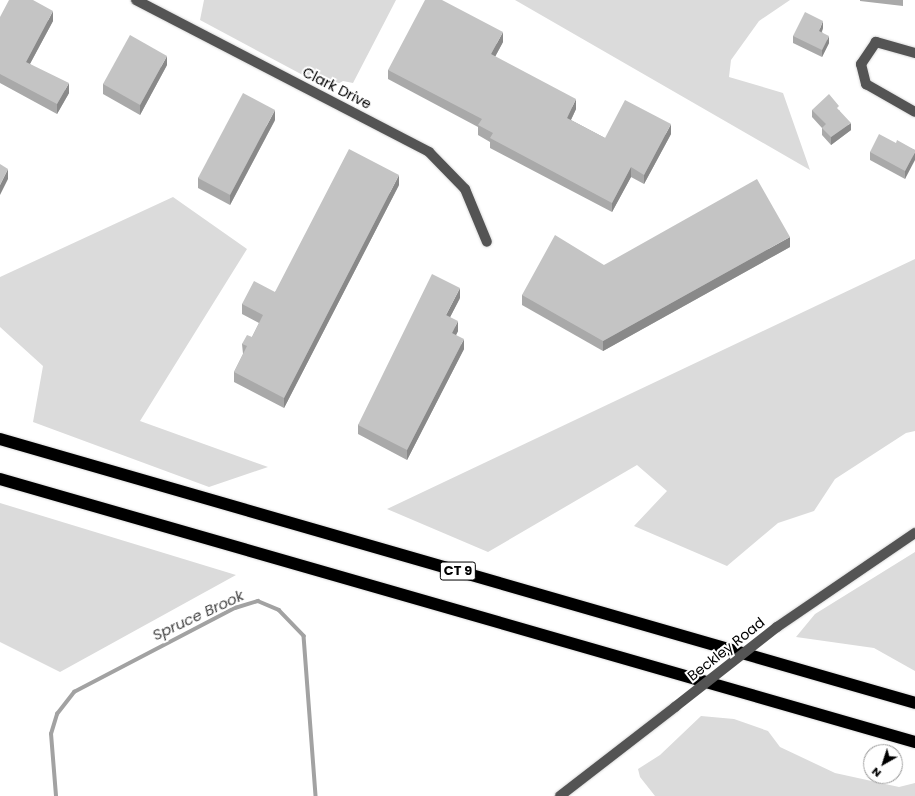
<!DOCTYPE html>
<style>
body{margin:0}
#map{position:relative;width:915px;height:796px;overflow:hidden;background:#fff;font-family:Poppins,sans-serif}
div>[style]{position:absolute}
.green>*{inset:0;background:#dbdbdb}
.stream>*{height:3.5px;margin:-1.75px;padding:0 1.75px;transform-origin:1.75px;border-radius:1.75px;background:#a2a2a2}
.roads{filter:drop-shadow(0 0 1px #dbdbdb) drop-shadow(0 0 1px #dbdbdb)}
.minor>*{height:10px;margin:-5px;padding:0 5px;transform-origin:5px;border-radius:5px;background:#545454}
.highway>*{height:12px;margin:-6px;padding:0 6px;transform-origin:6px;border-radius:6px;background:#000}
.minor-bridge>*{height:10px;margin:-5px;padding:0 5px;transform-origin:5px;border-radius:5px;background:#545454}
.wall>*{inset:0;background:#a9a9a9}
.shaded-wall>*{inset:0;background:#898989}
.building>*{inset:0;background:#c4c4c4}
span{translate:-50% -50%;white-space:nowrap;text-align:center;line-height:1.15;-webkit-text-stroke:4px #fff;paint-order:stroke}
.shield-label span{padding:1px 3px;background:#fff;border:1px solid;border-radius:3px;-webkit-text-stroke-width:0}
.shield-label{font-size:13px;color:#000;font-weight:700}
.street-label{font-size:14px;color:#000}
.water-label{font-size:15px;color:#434343;font-style:italic}
.north{position:absolute;left:863px;top:744px;width:40px;height:40px;box-sizing:border-box;background:#fff;border:1px solid #999;border-radius:50%;rotate:219deg;font-size:11px;font-weight:700;line-height:16px;text-align:center;color:#000}
.north::after{content:'';display:block;margin:auto;width:14px;height:18px;background:#000;clip-path:polygon(50% 0,100% 100%,50% 72%,0 100%)}
</style>
<div id="map">
<div class="green">
<div style="clip-path:polygon(204px 0,396px 0,353px 83px,343px 81px,329px 89px,200px 20px)"></div>
<div style="clip-path:polygon(515px 0,790px 0,759px 21px,731px 60px,729px 77px,783px 93px,810px 170px)"></div>
<div style="clip-path:polygon(173px 197px,247px 249px,140px 421px,268px 467px,209px 487px,33px 422px,43px 366px,0 327px,0 277px)"></div>
<div style="clip-path:polygon(915px 259px,915px 431px,906px 433px,835px 479px,814px 511px,778px 523px,727px 566px,634px 526px,667px 491px,637px 465px,488px 552px,387px 509px)"></div>
<div style="clip-path:polygon(0 503px,236px 575px,60px 672px,0 642px)"></div>
<div style="clip-path:polygon(915px 552px,915px 671px,874px 648px,796px 637px,815px 614px)"></div>
<div style="clip-path:polygon(701px 716px,734px 719px,768px 731px,780px 747px,835px 773px,899px 787px,915px 783px,915px 796px,655px 796px,640px 777px,638px 769px,660px 755px)"></div>
</div>
<div class="stream">
<div style="left:56px;top:796px;width:62px;rotate:-94.6deg"></div>
<div style="left:51px;top:734px;width:21px;rotate:-73deg"></div>
<div style="left:57px;top:714px;width:28px;rotate:-52deg"></div>
<div style="left:74px;top:692px;width:182px;rotate:-27.6deg"></div>
<div style="left:235px;top:608px;width:24px;rotate:-17deg"></div>
<div style="left:258px;top:601px;width:23px;rotate:23deg"></div>
<div style="left:279px;top:610px;width:36px;rotate:46deg"></div>
<div style="left:304px;top:636px;width:160px;rotate:85.7deg"></div>
</div>
<div class="roads">
<div class="minor">
<div style="left:136px;top:0;width:330px;rotate:27.4deg"></div>
<div style="left:429px;top:152px;width:52px;rotate:45.8deg"></div>
<div style="left:465px;top:189px;width:57px;rotate:67.5deg"></div>
<div style="left:915px;top:53px;width:41px;rotate:-164.2deg"></div>
<div style="left:876px;top:42px;width:27px;rotate:124deg"></div>
<div style="left:861px;top:64px;width:21px;rotate:76deg"></div>
<div style="left:866px;top:84px;width:56px;rotate:29.7deg"></div>
<div style="left:777px;top:627px;width:167px;rotate:-34.3deg"></div>
<div style="left:560px;top:796px;width:145px;rotate:-37.7deg"></div>
</div>
<div class="highway">
<div style="left:0;top:439px;width:952px;rotate:16.09deg"></div>
<div style="left:0;top:479px;width:952px;rotate:16.04deg"></div>
</div>
</div>
<div class="minor-bridge">
<div style="left:675px;top:707px;width:130px;rotate:-38.1deg"></div>
</div>
<div class="wall">
<div style="clip-path:polygon(860px 0,903px 0,903px 6px,860px 1px)"></div>
<div style="clip-path:polygon(0 17px,53px 21px,30px 64px,69px 93px,57px 114px,0 83px)"></div>
<div style="clip-path:polygon(823px 28px,822px 32px,829px 43px,822px 57px,793px 43px,793px 36px)"></div>
<div style="clip-path:polygon(503px 42px,495px 57px,576px 109px,571px 120px,605px 138px,671px 134px,644px 184px,631px 177px,612px 212px,490px 148px,490px 142px,478px 135px,478px 127px,388px 79px,388px 70px)"></div>
<div style="clip-path:polygon(167px 65px,140px 115px,103px 94px,103px 84px)"></div>
<div style="clip-path:polygon(812px 110px,839px 110px,851px 130px,831px 145px,822px 135px,822px 128px,812px 117px)"></div>
<div style="clip-path:polygon(275px 120px,230px 205px,198px 188px,198px 178px)"></div>
<div style="clip-path:polygon(896px 143px,915px 150px,905px 179px,870px 160px,870px 152px)"></div>
<div style="clip-path:polygon(399px 185px,284px 408px,234px 382px,234px 372px,243px 354px,242px 344px,252px 337px,259px 323px,242px 314px,242px 304px,275px 292px)"></div>
<div style="clip-path:polygon(790px 247px,603px 351px,522px 305px,522px 295px,604px 265px)"></div>
<div style="clip-path:polygon(460px 298px,450px 317px,458px 331px,456px 335px,464px 349px,407px 460px,358px 434px,358px 425px)"></div>
</div>
<div class="shaded-wall">
<div style="clip-path:polygon(53px 11px,53px 21px,26px 71px,26px 62px)"></div>
<div style="clip-path:polygon(823px 21px,823px 28px,819px 38px,819px 31px)"></div>
<div style="clip-path:polygon(503px 32px,503px 42px,491px 64px,491px 54px)"></div>
<div style="clip-path:polygon(829px 36px,829px 43px,822px 57px,822px 50px)"></div>
<div style="clip-path:polygon(167px 56px,167px 65px,140px 115px,140px 105px)"></div>
<div style="clip-path:polygon(69px 83px,69px 93px,57px 114px,57px 104px)"></div>
<div style="clip-path:polygon(576px 99px,576px 109px,567px 128px,567px 118px)"></div>
<div style="clip-path:polygon(275px 110px,275px 120px,230px 205px,230px 195px)"></div>
<div style="clip-path:polygon(851px 123px,851px 130px,831px 145px,831px 137px)"></div>
<div style="clip-path:polygon(671px 124px,671px 134px,644px 184px,644px 175px)"></div>
<div style="clip-path:polygon(915px 152px,915px 160px,905px 179px,905px 171px)"></div>
<div style="clip-path:polygon(631px 167px,631px 177px,612px 212px,612px 203px)"></div>
<div style="clip-path:polygon(8px 169px,8px 179px,0 195px,0 185px)"></div>
<div style="clip-path:polygon(399px 175px,399px 185px,284px 408px,284px 398px)"></div>
<div style="clip-path:polygon(790px 237px,790px 247px,603px 351px,603px 341px)"></div>
<div style="clip-path:polygon(460px 288px,460px 298px,446px 325px,446px 315px)"></div>
<div style="clip-path:polygon(458px 321px,458px 331px,452px 343px,452px 333px)"></div>
<div style="clip-path:polygon(464px 339px,464px 349px,407px 460px,407px 450px)"></div>
</div>
<div class="building">
<div style="clip-path:polygon(9px 0,33px 0,53px 11px,26px 62px,69px 83px,57px 104px,0 74px,0 17px)"></div>
<div style="clip-path:polygon(425px 0,442px 0,503px 32px,491px 54px,576px 99px,567px 118px,605px 138px,625px 100px,671px 124px,644px 175px,631px 167px,612px 203px,490px 138px,493px 133px,478px 125px,482px 119px,388px 70px)"></div>
<div style="clip-path:polygon(805px 12px,823px 21px,819px 31px,829px 36px,822px 50px,793px 36px)"></div>
<div style="clip-path:polygon(130px 35px,167px 56px,140px 105px,103px 84px)"></div>
<div style="clip-path:polygon(243px 93px,275px 110px,230px 195px,198px 178px)"></div>
<div style="clip-path:polygon(829px 94px,839px 106px,837px 108px,851px 123px,831px 137px,822px 128px,826px 124px,812px 110px)"></div>
<div style="clip-path:polygon(879px 134px,896px 143px,897px 140px,915px 150px,915px 152px,905px 171px,870px 152px)"></div>
<div style="clip-path:polygon(349px 149px,399px 175px,284px 398px,234px 372px,247px 346px,242px 344px,247px 335px,252px 337px,263px 315px,242px 304px,254px 281px,275px 292px)"></div>
<div style="clip-path:polygon(0 164px,8px 169px,0 185px)"></div>
<div style="clip-path:polygon(757px 179px,790px 237px,603px 341px,522px 295px,555px 235px,604px 265px)"></div>
<div style="clip-path:polygon(432px 274px,460px 288px,446px 315px,458px 321px,452px 333px,464px 339px,407px 450px,358px 425px)"></div>
</div>
<div class="shield-label">
<span style="left:458px;top:571px">CT 9</span>
</div>
<div class="street-label">
<span style="left:337px;top:88px;rotate:27deg">Clark Drive</span>
<span style="left:726px;top:649px;rotate:-38deg">Beckley Road</span>
</div>
<div class="water-label">
<span style="left:198px;top:615px;rotate:-25deg">Spruce Brook</span>
</div>
<div class="north">N</div>
</div>
